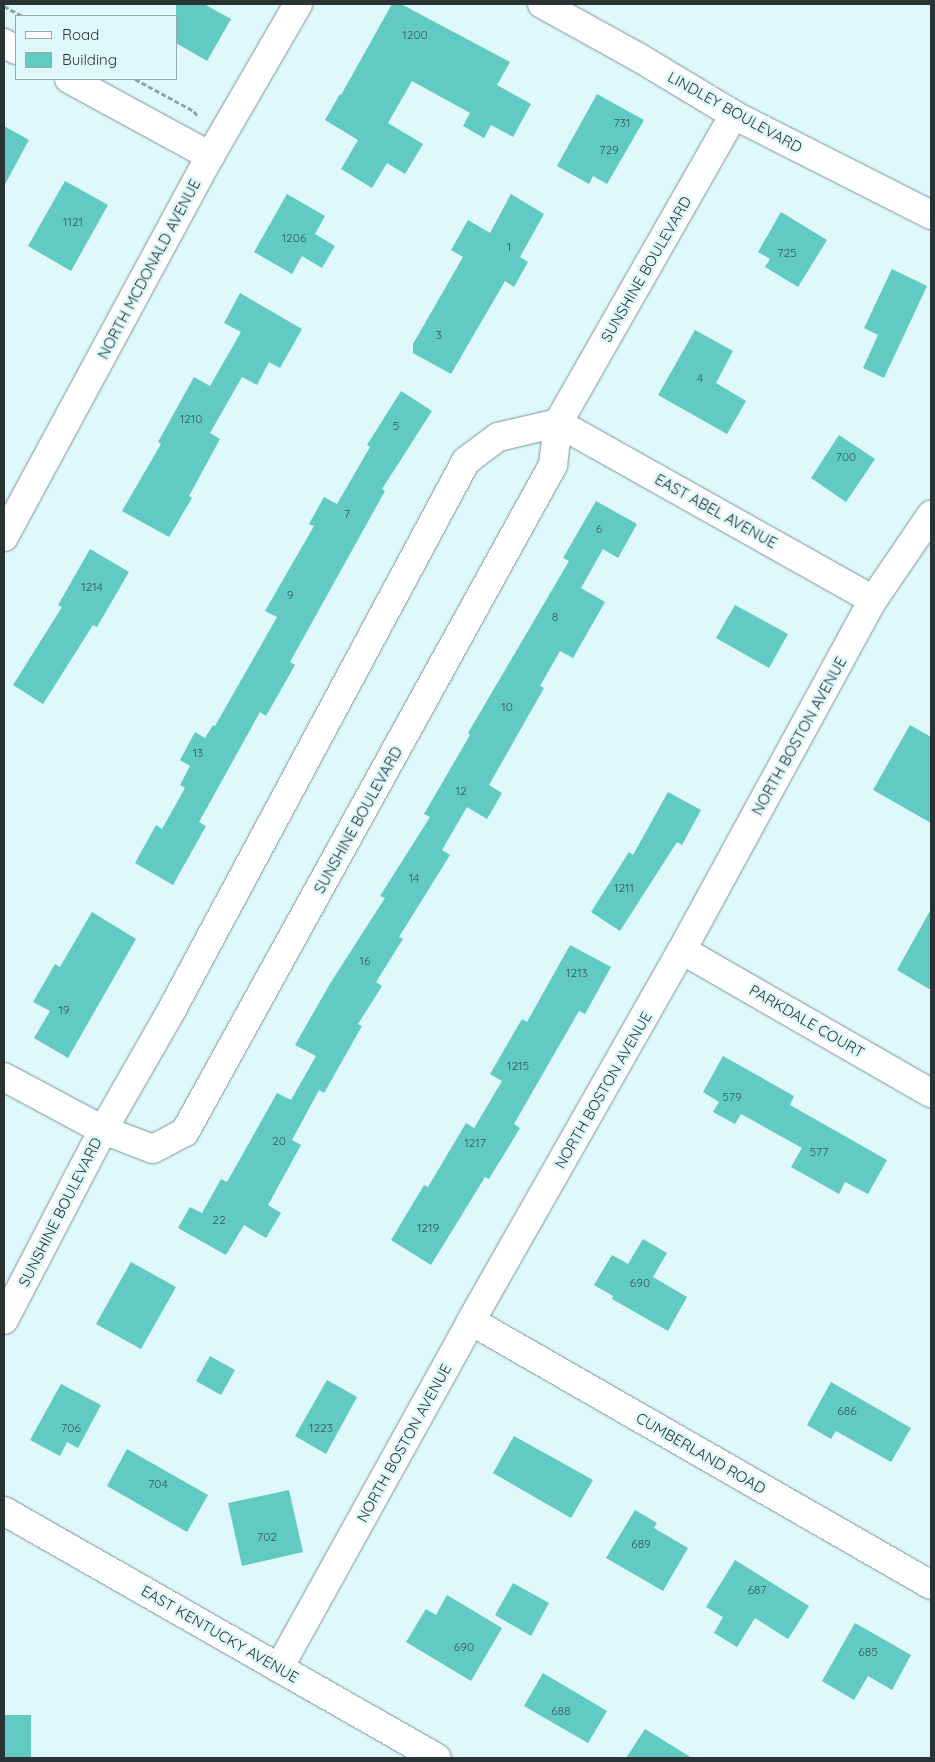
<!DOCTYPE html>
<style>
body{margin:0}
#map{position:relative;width:935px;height:1762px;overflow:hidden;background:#def8fc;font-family:Quicksand,sans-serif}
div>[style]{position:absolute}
.building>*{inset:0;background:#61cac3}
.path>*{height:3px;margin-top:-1.5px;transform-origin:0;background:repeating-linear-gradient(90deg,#8fa2a5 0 5px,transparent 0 7.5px)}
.roads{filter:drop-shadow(0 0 1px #7b9397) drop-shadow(0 0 1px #7b9397)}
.minor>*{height:28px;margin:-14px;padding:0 14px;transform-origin:14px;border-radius:14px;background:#fff}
span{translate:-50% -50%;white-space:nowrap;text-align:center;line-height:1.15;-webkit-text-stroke:5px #def8fc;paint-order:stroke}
.number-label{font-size:12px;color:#375958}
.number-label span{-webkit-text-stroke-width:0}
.street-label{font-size:15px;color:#293334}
.frame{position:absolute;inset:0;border:5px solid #293334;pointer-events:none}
.legend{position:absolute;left:15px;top:15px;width:162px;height:65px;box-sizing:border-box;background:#def8fc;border:1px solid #96a9ac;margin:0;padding:6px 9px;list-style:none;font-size:15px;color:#293334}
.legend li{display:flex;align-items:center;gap:10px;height:25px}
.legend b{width:25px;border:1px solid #96a9ac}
</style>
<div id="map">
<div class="building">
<div style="clip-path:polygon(176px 4px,204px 4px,231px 19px,207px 61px,176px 43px)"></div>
<div style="clip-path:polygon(392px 4px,401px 4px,510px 62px,497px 85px,531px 104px,513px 137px,491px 125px,484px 138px,463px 126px,470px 113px,412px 81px,388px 123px,423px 144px,405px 174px,387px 163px,372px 188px,341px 169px,358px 140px,325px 120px,340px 94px,341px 95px)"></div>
<div style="clip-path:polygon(597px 94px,644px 120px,607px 184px,593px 176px,589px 184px,557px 166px)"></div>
<div style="clip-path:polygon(4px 126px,29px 140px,4px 186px)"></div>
<div style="clip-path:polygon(65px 181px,108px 205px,71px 271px,28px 246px)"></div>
<div style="clip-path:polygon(287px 194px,325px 216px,315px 234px,335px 246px,322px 268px,302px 256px,292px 274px,254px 252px)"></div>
<div style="clip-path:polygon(511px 194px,544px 214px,520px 257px,528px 262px,514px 287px,505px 281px,451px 374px,413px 353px,413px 344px,463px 257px,451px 250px,468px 220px,490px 233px)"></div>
<div style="clip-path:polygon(781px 212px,827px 240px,798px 287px,765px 267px,770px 259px,758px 252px)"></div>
<div style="clip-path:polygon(892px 269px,927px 286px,884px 378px,863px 368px,878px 335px,864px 328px)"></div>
<div style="clip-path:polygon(240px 293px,302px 329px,280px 368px,269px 362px,257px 385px,242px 377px,210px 433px,220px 439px,189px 496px,192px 498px,169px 537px,122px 511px,161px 444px,158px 442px,194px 377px,210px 386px,241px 332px,224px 323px)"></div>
<div style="clip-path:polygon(695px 330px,733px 351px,716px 383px,746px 401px,727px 434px,658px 395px)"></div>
<div style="clip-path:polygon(401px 391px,432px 411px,382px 489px,385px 491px,290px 662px,295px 665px,266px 716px,260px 712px,199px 822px,206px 826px,173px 885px,135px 863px,156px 825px,162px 829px,185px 788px,180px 785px,190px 766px,180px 760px,195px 732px,205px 738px,213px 725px,215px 726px,277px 617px,265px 611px,314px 526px,309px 524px,324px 497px,337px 504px,370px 447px,367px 445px)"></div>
<div style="clip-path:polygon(839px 435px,875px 459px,846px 502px,811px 478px)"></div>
<div style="clip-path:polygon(596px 501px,637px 524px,618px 558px,603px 549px,581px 588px,605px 602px,573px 658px,560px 651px,540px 686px,544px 688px,489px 785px,502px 793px,487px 819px,467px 807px,442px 850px,450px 855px,399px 937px,403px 939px,376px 982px,382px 986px,358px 1024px,362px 1026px,324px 1093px,319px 1090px,292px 1140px,301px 1145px,268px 1205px,281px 1213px,266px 1238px,244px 1225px,226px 1255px,178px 1228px,190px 1207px,202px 1213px,221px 1179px,227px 1182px,277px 1093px,291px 1100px,316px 1056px,295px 1045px,331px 982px,385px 898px,380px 896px,430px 817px,424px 814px,470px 735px,468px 733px,569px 561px,563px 558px)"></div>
<div style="clip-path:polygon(90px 549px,129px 572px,97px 627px,93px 625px,43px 704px,13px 685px,62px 607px,58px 605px)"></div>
<div style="clip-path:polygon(735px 605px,788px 634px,769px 668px,716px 638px)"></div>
<div style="clip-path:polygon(910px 725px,931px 737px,931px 823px,873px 790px)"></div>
<div style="clip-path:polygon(668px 792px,701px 810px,682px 845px,677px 842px,620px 931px,591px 912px,629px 852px,633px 855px)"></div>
<div style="clip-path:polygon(931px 909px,931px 990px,897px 970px)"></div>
<div style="clip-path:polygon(92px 912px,136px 939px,68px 1058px,34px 1038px,50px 1011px,33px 1002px,55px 964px,60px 967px)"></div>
<div style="clip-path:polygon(570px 945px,611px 967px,585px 1014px,579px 1011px,514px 1124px,520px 1128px,489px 1179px,485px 1177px,431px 1265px,391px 1240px,424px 1185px,428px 1187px,466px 1123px,474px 1128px,502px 1081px,490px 1074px,522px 1019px,527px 1022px)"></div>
<div style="clip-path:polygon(723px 1056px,794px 1096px,790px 1105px,887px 1160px,868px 1194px,845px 1182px,839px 1194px,791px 1167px,802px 1148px,741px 1114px,735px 1124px,713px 1112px,719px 1102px,703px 1092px)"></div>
<div style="clip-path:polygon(643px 1239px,667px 1253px,653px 1277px,687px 1297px,668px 1331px,612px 1299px,613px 1296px,594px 1285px,612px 1255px,628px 1264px)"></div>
<div style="clip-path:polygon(131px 1262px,176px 1287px,141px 1349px,96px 1324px)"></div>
<div style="clip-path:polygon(210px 1356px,235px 1370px,221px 1395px,196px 1381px)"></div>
<div style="clip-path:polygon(327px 1380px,357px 1397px,326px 1454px,295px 1436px)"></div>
<div style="clip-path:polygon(831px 1382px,911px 1428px,891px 1462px,836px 1431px,831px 1439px,807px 1425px)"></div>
<div style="clip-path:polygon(61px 1384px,101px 1405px,78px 1448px,67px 1442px,60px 1456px,30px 1440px)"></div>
<div style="clip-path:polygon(514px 1436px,593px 1480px,571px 1518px,493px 1473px)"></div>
<div style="clip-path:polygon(127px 1449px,208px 1495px,187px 1532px,107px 1486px)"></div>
<div style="clip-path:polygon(289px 1490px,303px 1552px,242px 1566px,228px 1503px)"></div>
<div style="clip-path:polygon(635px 1510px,657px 1523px,654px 1528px,688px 1548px,663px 1591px,606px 1558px)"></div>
<div style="clip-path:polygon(735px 1560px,809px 1606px,788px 1639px,755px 1618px,737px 1647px,714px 1633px,723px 1617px,706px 1607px)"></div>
<div style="clip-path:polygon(513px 1583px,549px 1603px,531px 1636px,495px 1615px)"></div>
<div style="clip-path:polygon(447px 1595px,502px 1628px,471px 1681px,406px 1642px,426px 1609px,436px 1615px)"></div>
<div style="clip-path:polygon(855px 1623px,911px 1655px,892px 1690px,868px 1676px,854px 1700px,822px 1681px)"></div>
<div style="clip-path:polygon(543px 1673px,607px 1711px,588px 1743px,524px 1706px)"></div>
<div style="clip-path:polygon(4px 1715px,31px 1715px,31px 1758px,4px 1758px)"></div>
<div style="clip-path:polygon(645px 1729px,692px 1758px,626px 1758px)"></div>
</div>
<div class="path">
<div style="left:4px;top:6px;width:21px;rotate:29deg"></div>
<div style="left:135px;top:79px;width:67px;rotate:28.5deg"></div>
<div style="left:194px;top:111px;width:7px;rotate:56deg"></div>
</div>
<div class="roads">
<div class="minor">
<div style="left:542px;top:4px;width:110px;rotate:28.9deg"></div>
<div style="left:638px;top:57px;width:112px;rotate:31.1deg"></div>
<div style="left:734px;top:115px;width:221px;rotate:26.9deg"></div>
<div style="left:4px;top:43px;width:14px;rotate:30deg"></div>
<div style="left:69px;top:79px;width:161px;rotate:28.6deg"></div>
<div style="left:558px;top:423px;width:361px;rotate:29.3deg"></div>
<div style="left:4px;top:537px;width:433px;rotate:-61.6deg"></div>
<div style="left:210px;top:156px;width:176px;rotate:-59.9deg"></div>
<div style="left:682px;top:950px;width:287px;rotate:29.9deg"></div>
<div style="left:4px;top:1077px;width:112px;rotate:28.2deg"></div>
<div style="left:103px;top:1130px;width:53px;rotate:20.8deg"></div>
<div style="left:153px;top:1149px;width:36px;rotate:-28deg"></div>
<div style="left:185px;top:1132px;width:762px;rotate:-61.11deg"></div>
<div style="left:553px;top:465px;width:42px;rotate:-83.2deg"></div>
<div style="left:558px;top:423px;width:355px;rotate:-60.3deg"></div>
<div style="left:4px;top:1320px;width:214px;rotate:-62.5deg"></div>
<div style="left:103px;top:1130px;width:135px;rotate:-60.2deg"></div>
<div style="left:170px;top:1013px;width:626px;rotate:-61.8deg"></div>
<div style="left:466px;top:461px;width:40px;rotate:-37deg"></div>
<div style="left:498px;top:437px;width:62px;rotate:-13.1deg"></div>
<div style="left:471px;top:1321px;width:530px;rotate:29.85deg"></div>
<div style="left:4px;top:1511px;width:498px;rotate:29.7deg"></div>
<div style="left:279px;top:1668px;width:397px;rotate:-61deg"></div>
<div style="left:471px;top:1321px;width:427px;rotate:-60.4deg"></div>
<div style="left:682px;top:950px;width:399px;rotate:-61.4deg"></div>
<div style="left:873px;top:600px;width:103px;rotate:-55.7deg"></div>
</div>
</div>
<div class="number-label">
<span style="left:415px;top:35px">1200</span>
<span style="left:622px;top:123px">731</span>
<span style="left:609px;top:150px">729</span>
<span style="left:73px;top:222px">1121</span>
<span style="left:294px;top:238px">1206</span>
<span style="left:509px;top:247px">1</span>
<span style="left:787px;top:253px">725</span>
<span style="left:439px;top:335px">3</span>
<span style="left:700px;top:378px">4</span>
<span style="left:191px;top:419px">1210</span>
<span style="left:396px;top:426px">5</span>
<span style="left:846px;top:457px">700</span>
<span style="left:347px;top:514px">7</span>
<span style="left:599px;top:529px">6</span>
<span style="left:92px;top:587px">1214</span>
<span style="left:290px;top:595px">9</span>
<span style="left:555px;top:617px">8</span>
<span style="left:507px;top:707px">10</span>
<span style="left:198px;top:753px">13</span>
<span style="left:461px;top:791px">12</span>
<span style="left:414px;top:878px">14</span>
<span style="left:624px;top:888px">1211</span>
<span style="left:365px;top:961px">16</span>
<span style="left:577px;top:973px">1213</span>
<span style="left:64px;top:1010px">19</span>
<span style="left:518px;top:1066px">1215</span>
<span style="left:732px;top:1097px">579</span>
<span style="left:279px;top:1141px">20</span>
<span style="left:475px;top:1143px">1217</span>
<span style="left:819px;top:1152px">577</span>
<span style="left:219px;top:1220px">22</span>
<span style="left:428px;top:1228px">1219</span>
<span style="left:640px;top:1283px">690</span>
<span style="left:847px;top:1411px">686</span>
<span style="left:71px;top:1428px">706</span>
<span style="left:321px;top:1428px">1223</span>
<span style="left:158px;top:1484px">704</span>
<span style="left:267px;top:1537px">702</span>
<span style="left:641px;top:1544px">689</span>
<span style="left:757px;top:1590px">687</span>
<span style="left:464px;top:1647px">690</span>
<span style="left:868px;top:1652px">685</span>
<span style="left:561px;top:1711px">688</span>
</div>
<div class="street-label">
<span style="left:735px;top:112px;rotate:29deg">LINDLEY BOULEVARD</span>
<span style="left:149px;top:269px;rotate:-62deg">NORTH MCDONALD AVENUE</span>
<span style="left:646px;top:269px;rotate:-60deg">SUNSHINE BOULEVARD</span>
<span style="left:716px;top:511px;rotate:29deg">EAST ABEL AVENUE</span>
<span style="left:799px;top:736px;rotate:-61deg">NORTH BOSTON AVENUE</span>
<span style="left:358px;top:820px;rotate:-61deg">SUNSHINE BOULEVARD</span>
<span style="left:807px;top:1021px;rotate:30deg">PARKDALE COURT</span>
<span style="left:603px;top:1090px;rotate:-60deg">NORTH BOSTON AVENUE</span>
<span style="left:60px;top:1212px;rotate:-63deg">SUNSHINE BOULEVARD</span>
<span style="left:404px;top:1443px;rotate:-61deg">NORTH BOSTON AVENUE</span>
<span style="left:701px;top:1453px;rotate:30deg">CUMBERLAND ROAD</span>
<span style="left:220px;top:1634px;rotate:30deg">EAST KENTUCKY AVENUE</span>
</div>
<div class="frame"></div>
<ul class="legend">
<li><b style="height:6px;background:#fff"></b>Road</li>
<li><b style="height:14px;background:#61cac3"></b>Building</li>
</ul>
</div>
